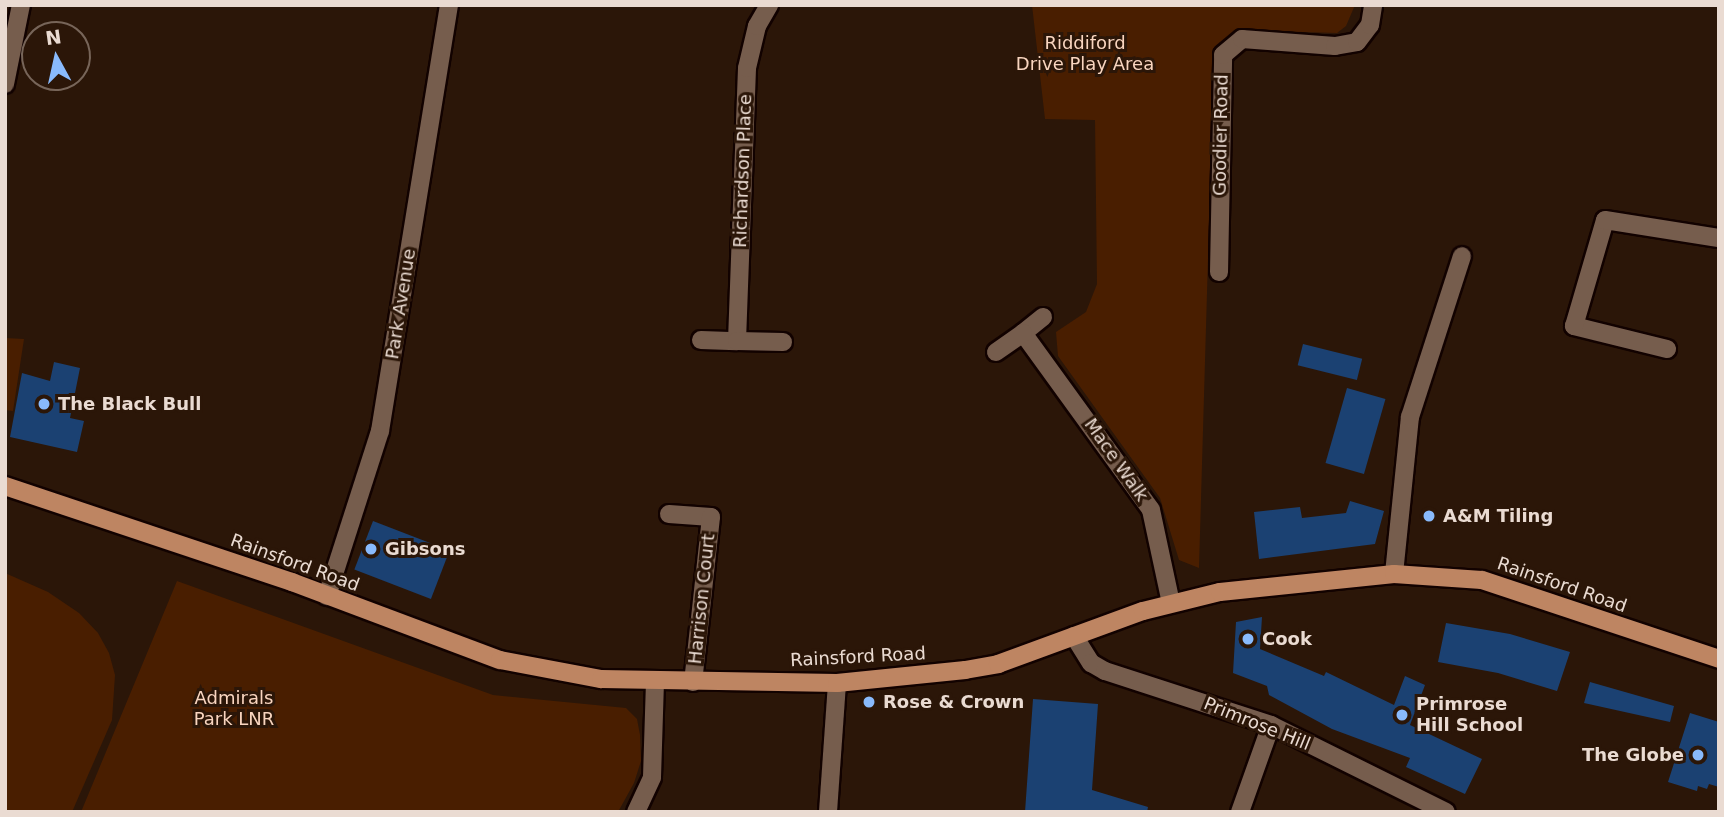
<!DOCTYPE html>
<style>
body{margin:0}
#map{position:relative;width:1724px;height:817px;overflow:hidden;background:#2b1608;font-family:"DejaVu Sans",sans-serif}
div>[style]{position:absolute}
.green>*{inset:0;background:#491e00}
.building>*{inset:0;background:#1b4172;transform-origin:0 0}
.roads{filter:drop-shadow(2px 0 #120200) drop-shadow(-2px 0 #120200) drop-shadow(0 2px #120200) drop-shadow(0 -2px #120200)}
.street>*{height:18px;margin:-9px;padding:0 9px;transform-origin:9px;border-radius:9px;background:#765d4d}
.primary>*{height:18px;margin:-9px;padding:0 9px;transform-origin:9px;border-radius:9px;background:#be8562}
.dots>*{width:19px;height:19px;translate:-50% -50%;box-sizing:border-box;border:4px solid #2b1608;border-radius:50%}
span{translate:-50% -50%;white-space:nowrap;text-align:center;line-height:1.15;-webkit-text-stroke:6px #2b1608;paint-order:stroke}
.park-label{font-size:18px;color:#f9d5bf}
.street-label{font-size:18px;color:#eadbd2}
.poi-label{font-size:18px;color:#eadbd2;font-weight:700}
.left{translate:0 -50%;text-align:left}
.right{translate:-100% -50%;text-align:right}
.frame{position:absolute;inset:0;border:7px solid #eadbd2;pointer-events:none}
.north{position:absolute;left:21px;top:21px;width:70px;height:70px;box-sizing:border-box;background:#2b1608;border:2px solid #776559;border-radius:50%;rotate:352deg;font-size:19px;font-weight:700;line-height:28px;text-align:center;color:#eadbd2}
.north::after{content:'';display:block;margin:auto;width:24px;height:32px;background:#89bafc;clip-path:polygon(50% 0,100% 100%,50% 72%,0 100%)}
</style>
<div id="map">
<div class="green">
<i style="clip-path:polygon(1032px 5px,1355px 5px,1346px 26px,1337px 33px,1238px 30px,1214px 52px,1199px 568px,1179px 560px,1160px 498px,1058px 356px,1056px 332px,1086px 312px,1097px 284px,1095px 120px,1045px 119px)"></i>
<i style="clip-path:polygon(5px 338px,24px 339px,13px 411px,5px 410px)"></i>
<i style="clip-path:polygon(5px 573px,48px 592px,79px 613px,98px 633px,109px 653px,115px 675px,112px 720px,72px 812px,5px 812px)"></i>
<i style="clip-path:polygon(177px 581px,493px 695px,626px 708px,637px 719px,640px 735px,641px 761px,634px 783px,618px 812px,81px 812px)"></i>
</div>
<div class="building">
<i style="left:1303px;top:344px;width:61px;height:22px;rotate:14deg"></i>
<i style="clip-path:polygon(54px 362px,80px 368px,70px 418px,84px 421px,77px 452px,10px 437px,22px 373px,50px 381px)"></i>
<i style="left:1347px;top:388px;width:40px;height:78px;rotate:16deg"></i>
<i style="clip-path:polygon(1350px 501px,1384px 511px,1375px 544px,1259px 559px,1254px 512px,1300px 507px,1302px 518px,1346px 513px)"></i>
<i style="left:373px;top:521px;width:82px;height:52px;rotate:21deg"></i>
<i style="clip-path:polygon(1262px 617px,1260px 649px,1324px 676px,1326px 672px,1394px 705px,1405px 676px,1425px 685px,1410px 725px,1482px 759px,1465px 794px,1406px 767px,1410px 758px,1332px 729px,1269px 695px,1267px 686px,1233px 673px,1236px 622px)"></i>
<i style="clip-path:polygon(1446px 623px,1510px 634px,1570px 652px,1557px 691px,1498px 673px,1438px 662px)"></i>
<i style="clip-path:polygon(1590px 682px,1674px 706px,1670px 722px,1584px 703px)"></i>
<i style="clip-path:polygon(1033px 699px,1098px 704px,1092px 790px,1148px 807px,1147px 812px,1025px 812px)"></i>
<i style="clip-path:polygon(1690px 713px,1719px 722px,1719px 787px,1709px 784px,1707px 789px,1698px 786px,1697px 791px,1668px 782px)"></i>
</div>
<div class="roads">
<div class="street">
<i style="left:5px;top:84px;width:81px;rotate:-78.6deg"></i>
<i style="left:1219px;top:272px;width:217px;rotate:-88.9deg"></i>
<i style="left:1223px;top:55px;width:25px;rotate:-40deg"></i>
<i style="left:1242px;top:39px;width:93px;rotate:4.3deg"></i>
<i style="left:1335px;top:46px;width:22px;rotate:-10deg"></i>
<i style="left:1357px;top:42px;width:21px;rotate:-53deg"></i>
<i style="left:1370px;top:25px;width:20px;rotate:-81deg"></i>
<i style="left:1043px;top:317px;width:26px;rotate:141deg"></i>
<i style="left:1023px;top:333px;width:218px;rotate:54.1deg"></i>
<i style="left:1151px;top:510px;width:95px;rotate:77.9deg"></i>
<i style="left:701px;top:340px;width:36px;rotate:2deg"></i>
<i style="left:737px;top:341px;width:273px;rotate:-87.9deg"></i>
<i style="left:747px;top:68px;width:43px;rotate:-76.6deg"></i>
<i style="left:757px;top:26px;width:24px;rotate:-60deg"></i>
<i style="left:737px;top:341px;width:46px;rotate:1.2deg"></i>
<i style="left:1667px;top:349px;width:96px;rotate:-166.1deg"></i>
<i style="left:1574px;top:326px;width:110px;rotate:-73.7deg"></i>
<i style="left:1605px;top:220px;width:115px;rotate:9deg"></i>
<i style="left:996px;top:352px;width:33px;rotate:-35deg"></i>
<i style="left:669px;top:514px;width:42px;rotate:4.1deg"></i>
<i style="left:711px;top:517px;width:166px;rotate:96.2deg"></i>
<i style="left:1394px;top:574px;width:158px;rotate:-84.2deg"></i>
<i style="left:1410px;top:417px;width:169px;rotate:-72.1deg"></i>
<i style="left:327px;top:596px;width:173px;rotate:-72.2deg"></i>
<i style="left:380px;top:431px;width:432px;rotate:-80.8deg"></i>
<i style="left:1074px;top:636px;width:32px;rotate:58deg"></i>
<i style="left:1091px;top:663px;width:16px;rotate:30deg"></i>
<i style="left:1105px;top:671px;width:175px;rotate:18deg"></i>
<i style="left:1271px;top:725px;width:195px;rotate:26.4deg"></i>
<i style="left:636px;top:812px;width:38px;rotate:-65deg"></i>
<i style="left:652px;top:777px;width:96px;rotate:-88.2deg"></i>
<i style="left:828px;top:812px;width:129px;rotate:-86deg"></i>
<i style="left:1240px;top:812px;width:92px;rotate:-70.4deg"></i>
</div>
<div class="primary">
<i style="left:5px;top:486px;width:303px;rotate:18.5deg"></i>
<i style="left:292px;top:582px;width:222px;rotate:20.6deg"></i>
<i style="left:500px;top:660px;width:103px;rotate:10.7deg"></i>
<i style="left:601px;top:679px;width:236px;rotate:1deg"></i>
<i style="left:837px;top:683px;width:129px;rotate:-5.8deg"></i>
<i style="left:965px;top:670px;width:34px;rotate:-10deg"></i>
<i style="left:998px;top:664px;width:154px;rotate:-20.1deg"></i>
<i style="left:1143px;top:611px;width:79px;rotate:-13.9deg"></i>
<i style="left:1220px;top:592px;width:175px;rotate:-5.9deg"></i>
<i style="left:1394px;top:574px;width:88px;rotate:3.9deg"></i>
<i style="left:1482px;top:580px;width:250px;rotate:18.4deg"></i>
</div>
</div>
<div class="dots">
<i style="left:44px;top:404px;background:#89bafc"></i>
<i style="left:1429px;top:516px;background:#89bafc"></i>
<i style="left:371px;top:549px;background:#89bafc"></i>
<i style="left:1248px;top:639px;background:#89bafc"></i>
<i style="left:869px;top:702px;background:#89bafc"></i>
<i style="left:1402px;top:715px;background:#89bafc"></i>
<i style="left:1698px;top:755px;background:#89bafc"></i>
</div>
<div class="park-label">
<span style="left:1085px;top:54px">Riddiford<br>Drive Play Area</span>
<span style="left:234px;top:709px">Admirals<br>Park LNR</span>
</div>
<div class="street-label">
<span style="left:1221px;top:135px;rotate:-89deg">Goodier Road</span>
<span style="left:743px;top:171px;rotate:-88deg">Richardson Place</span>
<span style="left:401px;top:304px;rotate:-81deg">Park Avenue</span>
<span style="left:1116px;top:460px;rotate:55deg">Mace Walk</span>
<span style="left:295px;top:563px;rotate:20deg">Rainsford Road</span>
<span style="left:1562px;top:585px;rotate:19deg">Rainsford Road</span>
<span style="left:702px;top:599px;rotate:-84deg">Harrison Court</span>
<span style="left:858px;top:657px;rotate:-3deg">Rainsford Road</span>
<span style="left:1257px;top:724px;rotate:22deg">Primrose Hill</span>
</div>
<div class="poi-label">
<span class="left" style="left:58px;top:404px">The Black Bull</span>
<span class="left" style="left:1443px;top:516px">A&amp;M Tiling</span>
<span class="left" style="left:385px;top:549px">Gibsons</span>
<span class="left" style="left:1262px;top:639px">Cook</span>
<span class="left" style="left:883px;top:702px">Rose &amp; Crown</span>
<span class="left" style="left:1416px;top:715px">Primrose<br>Hill School</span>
<span class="right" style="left:1684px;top:755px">The Globe</span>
</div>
<div class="frame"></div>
<div class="north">N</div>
</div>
